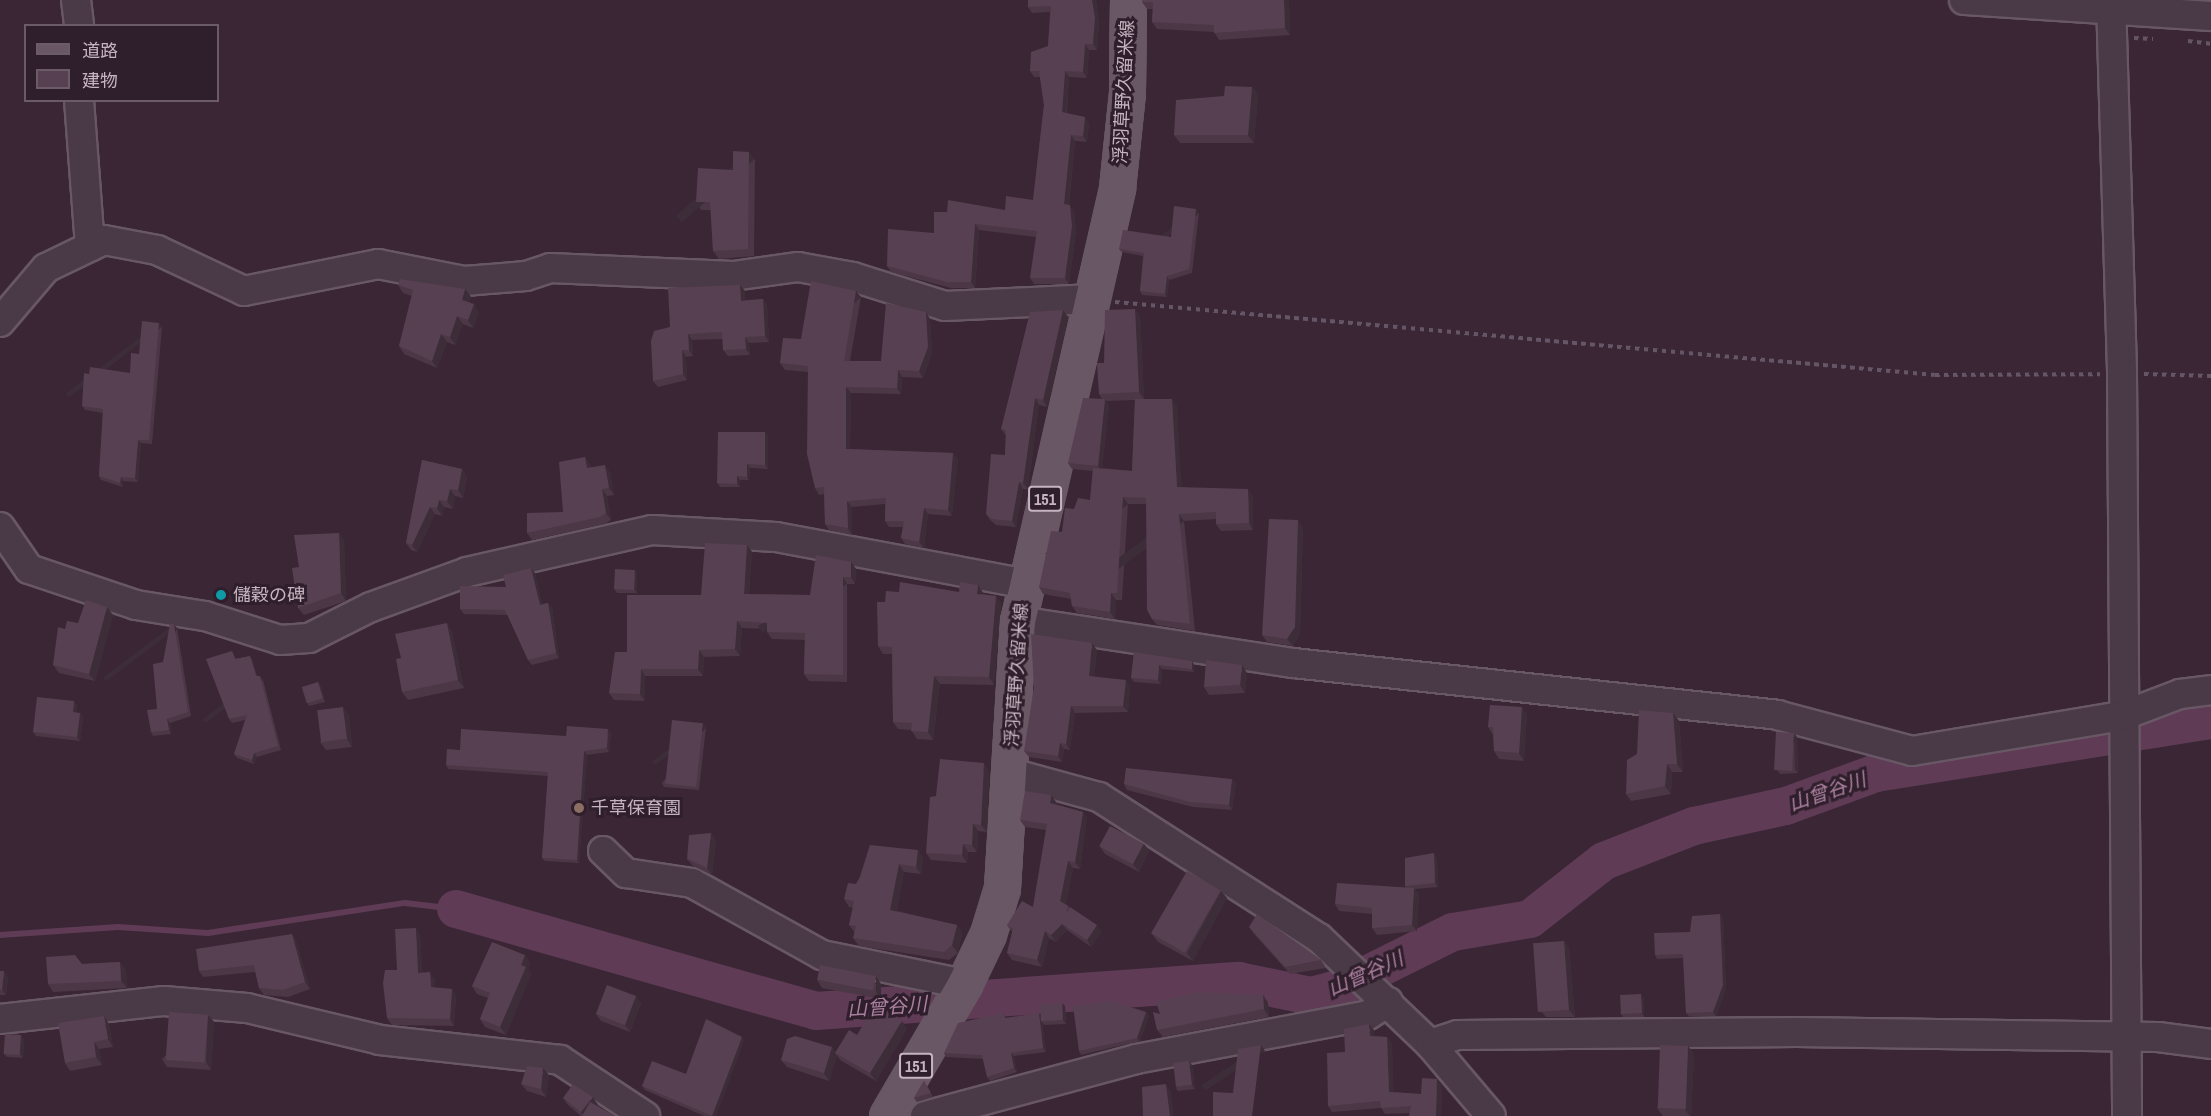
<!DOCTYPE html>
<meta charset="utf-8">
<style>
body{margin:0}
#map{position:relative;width:2211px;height:1116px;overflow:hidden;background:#3a2635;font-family:"Archivo Narrow","Noto Sans JP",sans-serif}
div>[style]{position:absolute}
.stream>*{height:6px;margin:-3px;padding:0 3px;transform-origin:3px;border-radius:3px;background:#5f3b55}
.river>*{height:38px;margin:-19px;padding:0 19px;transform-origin:19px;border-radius:19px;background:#5f3b55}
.path>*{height:4px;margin-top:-2px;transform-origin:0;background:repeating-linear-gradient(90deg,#645567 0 4.5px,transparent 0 9px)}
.roads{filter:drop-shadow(2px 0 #685764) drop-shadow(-2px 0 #685764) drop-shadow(0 2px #685764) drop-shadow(0 -2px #685764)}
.minor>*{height:28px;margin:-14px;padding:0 14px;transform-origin:14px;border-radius:14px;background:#4a3946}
.major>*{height:33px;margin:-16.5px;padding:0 16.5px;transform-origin:16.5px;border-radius:16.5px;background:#6a5765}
.wall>*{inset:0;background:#4b3746}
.shaded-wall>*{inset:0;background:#3d2d39;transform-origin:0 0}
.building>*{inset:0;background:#574051;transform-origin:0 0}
.dots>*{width:16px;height:16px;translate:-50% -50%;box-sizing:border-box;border:3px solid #2f1e2b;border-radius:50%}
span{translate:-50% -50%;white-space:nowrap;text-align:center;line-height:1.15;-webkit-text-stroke:6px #2f1e2b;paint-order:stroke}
.shield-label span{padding:2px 4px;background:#2f1e2b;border:2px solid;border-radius:4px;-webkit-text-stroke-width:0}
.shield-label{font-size:16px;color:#c6b5c1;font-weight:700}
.street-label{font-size:18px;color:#c6b5c1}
.poi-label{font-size:18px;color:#c6b5c1}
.left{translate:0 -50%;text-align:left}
.water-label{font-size:20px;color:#aa809f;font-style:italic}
.legend{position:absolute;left:24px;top:24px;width:195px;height:78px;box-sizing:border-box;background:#2f1e2b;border:2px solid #6b5a67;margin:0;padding:8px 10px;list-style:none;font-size:18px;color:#c6b5c1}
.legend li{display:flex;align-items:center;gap:12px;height:30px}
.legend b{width:30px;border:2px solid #6b5a67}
</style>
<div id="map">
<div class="stream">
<i style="left:0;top:935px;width:118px;rotate:-3.9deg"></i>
<i style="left:118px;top:927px;width:90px;rotate:3.8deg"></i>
<i style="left:208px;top:933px;width:199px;rotate:-8.7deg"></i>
<i style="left:405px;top:903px;width:51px;rotate:6.7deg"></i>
</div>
<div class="river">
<i style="left:456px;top:909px;width:374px;rotate:15.8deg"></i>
<i style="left:816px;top:1011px;width:424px;rotate:-4.1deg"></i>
<i style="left:1239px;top:981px;width:74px;rotate:11.8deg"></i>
<i style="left:1311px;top:996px;width:28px;rotate:-15deg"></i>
<i style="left:1338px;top:989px;width:128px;rotate:-26.4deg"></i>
<i style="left:1453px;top:932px;width:78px;rotate:-9.6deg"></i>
<i style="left:1530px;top:919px;width:94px;rotate:-38.1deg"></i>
<i style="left:1604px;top:861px;width:97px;rotate:-21.3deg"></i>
<i style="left:1694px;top:826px;width:94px;rotate:-12.3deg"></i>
<i style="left:1786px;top:806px;width:96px;rotate:-20.1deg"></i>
<i style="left:1876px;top:773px;width:339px;rotate:-9deg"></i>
</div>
<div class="path">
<i style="left:2134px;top:38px;width:19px;rotate:3deg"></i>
<i style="left:2188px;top:41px;width:23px;rotate:7deg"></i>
<i style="left:1115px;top:302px;width:823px;rotate:5.09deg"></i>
<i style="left:1935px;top:375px;width:165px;rotate:-0.3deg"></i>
<i style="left:2144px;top:374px;width:67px;rotate:1.7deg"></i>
</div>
<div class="roads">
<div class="minor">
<i style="left:76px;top:0;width:26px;rotate:83deg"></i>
<i style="left:1964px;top:0;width:248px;rotate:3.7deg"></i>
<i style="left:2111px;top:0;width:373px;rotate:88.3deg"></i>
<i style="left:2122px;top:373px;width:743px;rotate:89.61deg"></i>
<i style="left:79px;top:100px;width:147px;rotate:85.7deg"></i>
<i style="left:0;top:322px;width:71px;rotate:-49.6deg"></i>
<i style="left:46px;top:268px;width:64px;rotate:-25.8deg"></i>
<i style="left:104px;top:240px;width:54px;rotate:10.7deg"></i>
<i style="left:157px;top:250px;width:96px;rotate:25.2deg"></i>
<i style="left:244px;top:291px;width:137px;rotate:-11.4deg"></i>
<i style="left:378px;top:264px;width:89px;rotate:11.1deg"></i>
<i style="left:465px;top:281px;width:61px;rotate:-4.7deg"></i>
<i style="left:526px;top:276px;width:25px;rotate:-18deg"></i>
<i style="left:550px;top:268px;width:183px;rotate:2.5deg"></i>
<i style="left:733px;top:276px;width:66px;rotate:-7.9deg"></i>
<i style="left:798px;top:267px;width:56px;rotate:10.3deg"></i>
<i style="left:853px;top:277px;width:96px;rotate:17.5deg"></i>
<i style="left:945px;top:306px;width:149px;rotate:-2.7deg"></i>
<i style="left:0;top:527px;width:51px;rotate:55.4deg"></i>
<i style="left:29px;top:569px;width:113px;rotate:18.6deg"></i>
<i style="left:136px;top:605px;width:70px;rotate:9.1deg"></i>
<i style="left:205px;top:616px;width:79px;rotate:17.7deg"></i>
<i style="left:280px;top:640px;width:29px;rotate:-4deg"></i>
<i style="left:309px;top:638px;width:69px;rotate:-26.6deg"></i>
<i style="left:371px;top:607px;width:102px;rotate:-20deg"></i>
<i style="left:467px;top:572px;width:190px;rotate:-12.8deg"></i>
<i style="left:652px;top:530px;width:124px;rotate:3.2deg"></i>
<i style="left:776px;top:537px;width:254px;rotate:10.6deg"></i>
<i style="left:1018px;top:621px;width:278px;rotate:8.7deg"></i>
<i style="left:1293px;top:663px;width:487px;rotate:6.1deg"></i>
<i style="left:1777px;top:715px;width:140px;rotate:14.9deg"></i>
<i style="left:1912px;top:751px;width:213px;rotate:-9.5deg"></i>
<i style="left:2122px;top:716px;width:62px;rotate:-20.8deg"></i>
<i style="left:2180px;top:694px;width:31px;rotate:-7deg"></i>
<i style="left:1011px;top:773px;width:91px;rotate:15.3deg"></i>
<i style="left:1099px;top:797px;width:261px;rotate:32.7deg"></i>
<i style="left:1319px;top:938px;width:153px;rotate:43.7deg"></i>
<i style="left:1430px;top:1044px;width:94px;rotate:49.7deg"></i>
<i style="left:603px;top:851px;width:32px;rotate:44deg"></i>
<i style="left:626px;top:873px;width:67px;rotate:8.6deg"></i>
<i style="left:692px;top:883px;width:149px;rotate:29deg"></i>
<i style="left:822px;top:955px;width:145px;rotate:11.5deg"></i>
<i style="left:0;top:1019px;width:165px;rotate:-6.3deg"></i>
<i style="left:164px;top:1001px;width:83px;rotate:4.8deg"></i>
<i style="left:247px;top:1008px;width:137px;rotate:13.5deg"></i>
<i style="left:380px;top:1040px;width:181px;rotate:6.3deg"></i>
<i style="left:560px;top:1060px;width:102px;rotate:33.4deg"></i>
<i style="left:1430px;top:1044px;width:29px;rotate:-18deg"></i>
<i style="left:1458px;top:1035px;width:339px;rotate:-0.5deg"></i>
<i style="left:1797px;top:1032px;width:361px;rotate:0.8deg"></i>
<i style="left:2158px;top:1037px;width:53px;rotate:7.5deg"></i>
<i style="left:925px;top:1116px;width:219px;rotate:-15.1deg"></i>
<i style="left:1136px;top:1059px;width:236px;rotate:-10.7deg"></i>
<i style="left:1368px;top:1015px;width:24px;rotate:-33deg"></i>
</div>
<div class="major">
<i style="left:887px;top:1116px;width:153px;rotate:-59.7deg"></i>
<i style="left:964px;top:984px;width:55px;rotate:-64.4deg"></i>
<i style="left:988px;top:934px;width:48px;rotate:-73.1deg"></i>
<i style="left:1002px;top:888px;width:267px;rotate:-86.6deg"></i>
<i style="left:1018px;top:621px;width:444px;rotate:-77.1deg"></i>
<i style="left:1117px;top:188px;width:96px;rotate:-84deg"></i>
<i style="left:1127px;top:93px;width:93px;rotate:-89.4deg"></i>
</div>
</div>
<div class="wall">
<i style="clip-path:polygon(1096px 0,1099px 24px,1097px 50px,1089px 50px,1087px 78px,1069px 77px,1067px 113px,1089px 123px,1087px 142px,1075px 141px,1069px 205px,1074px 211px,1076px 232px,1069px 284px,1034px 284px,1030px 278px,1036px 237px,979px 230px,975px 288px,951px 288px,891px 272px,887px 266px,934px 233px,947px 212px,1005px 210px,1033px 200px,1044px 105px,1040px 77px,1034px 77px,1030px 71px,1048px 46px,1050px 12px,1032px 13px,1028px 7px)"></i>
<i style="clip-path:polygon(1142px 0,1289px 0,1290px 35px,1219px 40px,1214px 32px,1157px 29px,1152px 22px,1153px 9px,1147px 9px,1142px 2px)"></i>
<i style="clip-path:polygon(1252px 87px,1258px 94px,1254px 143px,1180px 143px,1174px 135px,1224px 96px)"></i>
<i style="clip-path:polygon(755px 159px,754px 256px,719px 259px,713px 251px,711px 210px,701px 210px,696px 202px,733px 170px)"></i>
<i style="clip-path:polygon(1199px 213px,1192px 273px,1169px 280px,1167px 297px,1142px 295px,1140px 291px,1143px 256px,1122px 252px,1119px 249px,1171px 237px)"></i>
<i style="clip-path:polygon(398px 285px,465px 289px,471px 297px,469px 302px,479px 312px,473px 328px,463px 324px,455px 345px,447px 342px,437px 368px,404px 354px,399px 346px,412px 296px,403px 293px)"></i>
<i style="clip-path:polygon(740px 285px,745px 291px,745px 300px,763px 299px,767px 305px,769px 342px,749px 343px,750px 355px,728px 356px,723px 350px,723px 339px,692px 340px,693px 356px,686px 357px,687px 380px,658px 387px,653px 381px,670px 327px)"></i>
<i style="clip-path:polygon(861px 297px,850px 361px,881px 361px,930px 319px,932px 353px,923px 378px,902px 377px,901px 394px,851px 393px,850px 449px,953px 453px,958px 459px,952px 516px,928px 514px,924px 548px,905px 544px,901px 538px,903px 527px,889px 527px,885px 521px,885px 504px,852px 507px,852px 535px,829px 530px,825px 524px,824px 494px,819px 495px,815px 488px,808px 372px,785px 370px,780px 363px,801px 339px)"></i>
<i style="clip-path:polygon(evenodd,1135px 309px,1140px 316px,1144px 399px,1177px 406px,1181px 487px,1253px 496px,1253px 530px,1221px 531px,1216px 524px,1216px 519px,1184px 521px,1195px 631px,1157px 625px,1152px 619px,1146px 504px,1128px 504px,1122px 600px,1116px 600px,1115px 619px,1077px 613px,1072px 606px,1071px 599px,1043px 594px,1039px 587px,1062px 532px,1074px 509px,1090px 500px,1093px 471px,1072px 469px,1068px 463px,1102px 399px,1099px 394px,1104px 363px,1135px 309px,1135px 400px,1132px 471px,1102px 468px,1109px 405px,1106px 401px,1135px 400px)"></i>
<i style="clip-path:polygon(1063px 310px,1068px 317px,1047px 407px,1039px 405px,1028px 489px,1023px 489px,1016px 527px,996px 525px,990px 520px,986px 514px,1005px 455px,1006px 436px,1001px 429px)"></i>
<i style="clip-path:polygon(159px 323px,162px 327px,152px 444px,141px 443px,138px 482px,123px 481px,123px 487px,101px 480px,99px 476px,103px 413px,85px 410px,82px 406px,89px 374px,130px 373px,139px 354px)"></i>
<i style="clip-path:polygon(765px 432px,768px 436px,768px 469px,750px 468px,749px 480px,740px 480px,740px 487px,720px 487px,717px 483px)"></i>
<i style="clip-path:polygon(585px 457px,590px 464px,591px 468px,610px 472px,614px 495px,607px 496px,611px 520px,605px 524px,532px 540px,527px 533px,563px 512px)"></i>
<i style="clip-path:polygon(422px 460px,462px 469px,467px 477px,463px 498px,455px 496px,453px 509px,444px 507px,442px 516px,435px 514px,417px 552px,411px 550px,406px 543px)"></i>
<i style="clip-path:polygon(1303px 527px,1300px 634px,1293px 646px,1267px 642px,1262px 635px)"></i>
<i style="clip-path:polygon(339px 533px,344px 541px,346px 601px,304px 615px,298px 608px,299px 567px)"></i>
<i style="clip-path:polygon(747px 545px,752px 552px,749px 594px,810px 595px,851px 562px,856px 569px,855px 584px,847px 584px,847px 682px,809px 681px,804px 674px,805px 640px,772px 639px,767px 632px,767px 629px,742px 628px,740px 656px,704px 657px,703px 676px,645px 676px,645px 701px,614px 700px,609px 693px,627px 652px,701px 595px)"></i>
<i style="clip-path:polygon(535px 573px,542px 604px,548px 603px,552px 608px,559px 658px,532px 665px,528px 660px,508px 615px,464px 614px,460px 609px)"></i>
<i style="clip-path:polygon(637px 573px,637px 593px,617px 593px,614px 589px)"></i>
<i style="clip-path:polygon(978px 585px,983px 593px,983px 594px,996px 596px,1001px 603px,994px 685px,940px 684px,933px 740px,917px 739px,911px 730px,898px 729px,893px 722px,892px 654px,883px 654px,878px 646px,885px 602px,899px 592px,959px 592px)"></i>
<i style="clip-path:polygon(113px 615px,95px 681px,59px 673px,53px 665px,65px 629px,78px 623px)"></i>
<i style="clip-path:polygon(177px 628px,191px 716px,170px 723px,171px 734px,153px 736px,151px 732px,157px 709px,163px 662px)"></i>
<i style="clip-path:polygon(452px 631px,464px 688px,408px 700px,402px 692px,401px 658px)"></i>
<i style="clip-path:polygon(1097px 650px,1094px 677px,1130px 686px,1128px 712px,1075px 713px,1070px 750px,1064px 749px,1062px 762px,1029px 757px,1024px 751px)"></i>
<i style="clip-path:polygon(232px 651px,236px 659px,250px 656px,252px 660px,257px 676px,260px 676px,263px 680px,281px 750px,257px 757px,254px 764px,237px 758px,234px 754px,245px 720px,232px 723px,229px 719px)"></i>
<i style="clip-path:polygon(1134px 652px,1192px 661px,1194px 665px,1194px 672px,1162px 669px,1161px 684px,1134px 682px,1131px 678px)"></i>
<i style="clip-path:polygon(1247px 673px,1245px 693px,1209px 695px,1204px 687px)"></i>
<i style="clip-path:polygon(318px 682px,321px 686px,325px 702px,309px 706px,307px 702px)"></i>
<i style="clip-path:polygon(74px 701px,77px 705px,76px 713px,80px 713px,83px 717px,80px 741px,36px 736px,33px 732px)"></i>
<i style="clip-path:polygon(1673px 713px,1679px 721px,1683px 772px,1672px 772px,1671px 794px,1631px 801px,1626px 794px,1637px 754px)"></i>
<i style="clip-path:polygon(1527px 714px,1524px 761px,1499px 759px,1494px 751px,1493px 735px,1488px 727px)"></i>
<i style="clip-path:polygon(349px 715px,352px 747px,326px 750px,320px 742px)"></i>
<i style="clip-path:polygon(706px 727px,699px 790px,664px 787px,662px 783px)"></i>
<i style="clip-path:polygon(611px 733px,609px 752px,587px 755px,579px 863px,545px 861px,542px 858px,548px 776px,448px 769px,446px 765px,460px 750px)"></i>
<i style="clip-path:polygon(1797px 737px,1798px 773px,1780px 774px,1777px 770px)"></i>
<i style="clip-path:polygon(989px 770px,987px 832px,978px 831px,977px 852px,968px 852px,967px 863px,931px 860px,926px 853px,936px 796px)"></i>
<i style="clip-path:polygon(1232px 779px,1236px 784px,1232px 810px,1193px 807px,1127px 790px,1124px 784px)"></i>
<i style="clip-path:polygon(1056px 802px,1055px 804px,1083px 812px,1087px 818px,1080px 869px,1073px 868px,1066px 904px,1070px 908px,1102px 931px,1091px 947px,1067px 930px,1056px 942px,1049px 938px,1042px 967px,1012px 960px,1007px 953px,1012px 932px,1007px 925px,1033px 907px,1046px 830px,1025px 827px,1020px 820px)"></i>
<i style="clip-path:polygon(711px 833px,716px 841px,712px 875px,693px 866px,687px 859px)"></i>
<i style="clip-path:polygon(1144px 844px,1149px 851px,1139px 872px,1105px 854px,1100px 847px)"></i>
<i style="clip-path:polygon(870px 845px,923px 857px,921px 874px,904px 872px,897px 911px,957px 925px,962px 933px,958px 953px,949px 960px,859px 946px,853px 938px,855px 933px,849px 925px,853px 908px,849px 907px,844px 899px,856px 884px,860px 877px)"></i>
<i style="clip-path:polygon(1437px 857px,1438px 887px,1415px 889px,1419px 895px,1417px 931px,1377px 935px,1372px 928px,1372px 914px,1339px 911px,1335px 904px,1406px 888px,1405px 886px)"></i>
<i style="clip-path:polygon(1221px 891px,1227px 898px,1193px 961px,1158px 942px,1152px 934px)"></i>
<i style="clip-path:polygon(1720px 914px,1723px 918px,1726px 989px,1716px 1016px,1689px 1016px,1686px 1013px,1683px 958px,1657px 959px,1655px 955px,1690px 932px)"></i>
<i style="clip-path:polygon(1249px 927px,1321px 960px,1326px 968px,1290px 974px,1254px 934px)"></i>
<i style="clip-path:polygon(292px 934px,296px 941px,310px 989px,288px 997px,264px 995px,259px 988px,255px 972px,203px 977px,199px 971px)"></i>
<i style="clip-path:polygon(420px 934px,422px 972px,435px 979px,435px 988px,452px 989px,456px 995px,454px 1026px,392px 1025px,387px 1018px,397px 970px)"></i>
<i style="clip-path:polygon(1564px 941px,1569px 948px,1575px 1017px,1546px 1017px,1540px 1010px)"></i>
<i style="clip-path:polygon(525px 955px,530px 963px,528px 969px,531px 974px,506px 1035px,485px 1027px,480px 1019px,488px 998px,477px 994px,472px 986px)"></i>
<i style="clip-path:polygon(120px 962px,126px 970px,127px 988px,53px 992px,48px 984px,82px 964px)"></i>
<i style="clip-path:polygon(0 971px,8px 977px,6px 995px,0 995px)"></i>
<i style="clip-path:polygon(817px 980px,881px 984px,881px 999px,822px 988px)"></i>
<i style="clip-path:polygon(1263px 995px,1268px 1003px,1269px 1017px,1163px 1037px,1157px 1030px,1160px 1014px)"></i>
<i style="clip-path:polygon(636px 996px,641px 1004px,630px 1032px,601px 1021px,596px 1014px)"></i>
<i style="clip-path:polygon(1644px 998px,1644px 1017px,1623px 1017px,1620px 1013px)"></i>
<i style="clip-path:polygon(1065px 1006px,1066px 1024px,1044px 1025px,1042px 1022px,1046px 1052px,1014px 1056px,1017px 1072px,990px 1081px,987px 1077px,983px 1059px,946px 1057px,944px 1053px,1003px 1013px,1006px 1018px,1041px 1017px)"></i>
<i style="clip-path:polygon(1146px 1012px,1149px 1016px,1140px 1041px,1081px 1055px,1079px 1051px)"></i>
<i style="clip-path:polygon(208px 1015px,214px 1022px,211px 1070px,167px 1067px,162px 1059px)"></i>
<i style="clip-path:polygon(109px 1024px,113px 1047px,99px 1049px,102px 1065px,70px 1071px,65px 1063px)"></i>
<i style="clip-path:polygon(907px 1029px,876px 1081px,840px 1060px,837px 1056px,829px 1081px,787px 1067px,781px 1060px,832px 1047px,835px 1052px)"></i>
<i style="clip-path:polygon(1374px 1030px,1374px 1036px,1387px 1037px,1392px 1043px,1393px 1092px,1421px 1094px,1442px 1086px,1441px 1116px,1409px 1116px,1410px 1113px,1385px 1114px,1381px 1108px,1332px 1112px,1328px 1106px,1345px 1052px)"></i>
<i style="clip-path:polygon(21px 1035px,24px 1039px,23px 1058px,7px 1057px,4px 1054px)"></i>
<i style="clip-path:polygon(744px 1040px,716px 1116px,704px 1116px,645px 1090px,642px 1086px,686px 1074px)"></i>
<i style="clip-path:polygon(1688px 1046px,1694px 1054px,1691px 1116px,1663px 1116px,1657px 1108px)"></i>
<i style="clip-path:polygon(1192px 1065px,1195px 1089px,1178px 1091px,1176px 1088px)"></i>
<i style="clip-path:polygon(549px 1075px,546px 1097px,527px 1091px,521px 1084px)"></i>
<i style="clip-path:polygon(924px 1081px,933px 1097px,917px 1102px,914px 1098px)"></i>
<i style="clip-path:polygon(563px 1098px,598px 1105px,597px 1106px,615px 1116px,581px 1116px,568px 1105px)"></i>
</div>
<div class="shaded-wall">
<i style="clip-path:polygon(1092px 0,1096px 0,1099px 24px,1097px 50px,1093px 44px)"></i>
<i style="clip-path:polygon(1284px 0,1289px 0,1290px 35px,1285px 28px)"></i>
<i style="clip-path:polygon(1085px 44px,1089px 50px,1087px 78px,1083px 72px)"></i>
<i style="clip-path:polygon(1065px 71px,1069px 77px,1066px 118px,1062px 112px)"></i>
<i style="clip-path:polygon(1252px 87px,1258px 94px,1254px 143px,1248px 135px)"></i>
<i style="clip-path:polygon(1085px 117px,1089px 123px,1087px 142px,1083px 136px)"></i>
<i style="clip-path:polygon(1071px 135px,1075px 141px,1068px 210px,1064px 204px)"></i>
<i style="left:749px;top:152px;width:9px;height:97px;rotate:49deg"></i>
<i style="clip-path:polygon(1070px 205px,1074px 211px,1076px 232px,1069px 284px,1065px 278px)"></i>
<i style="left:1196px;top:209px;width:5px;height:60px;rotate:53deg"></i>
<i style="clip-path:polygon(975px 224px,979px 230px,975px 288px,971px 282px)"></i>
<i style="clip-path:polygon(1167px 276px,1169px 280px,1167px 297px,1165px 294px)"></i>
<i style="clip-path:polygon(740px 285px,745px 291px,745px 307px,741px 301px)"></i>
<i style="clip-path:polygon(465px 289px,471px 297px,467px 307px,462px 300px)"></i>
<i style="left:856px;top:291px;width:8px;height:71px;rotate:50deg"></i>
<i style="clip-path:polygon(763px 299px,767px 305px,769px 342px,765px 336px)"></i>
<i style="clip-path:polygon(474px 304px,479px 312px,473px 328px,468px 320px)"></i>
<i style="clip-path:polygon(1135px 309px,1140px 316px,1144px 399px,1139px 392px)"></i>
<i style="clip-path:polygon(1063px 310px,1068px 317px,1047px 407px,1043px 400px)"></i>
<i style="clip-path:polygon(926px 312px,930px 319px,932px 353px,923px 378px,919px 371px)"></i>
<i style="clip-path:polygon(457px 316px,463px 324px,455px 345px,450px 337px)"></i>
<i style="left:159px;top:323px;width:5px;height:117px;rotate:53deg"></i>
<i style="clip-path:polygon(441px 334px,447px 342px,437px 368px,432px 361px)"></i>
<i style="clip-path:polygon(688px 334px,692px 340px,693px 356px,689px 350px)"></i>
<i style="clip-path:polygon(745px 337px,749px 343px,750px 355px,746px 349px)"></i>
<i style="clip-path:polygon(682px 350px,686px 357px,687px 380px,683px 374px)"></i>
<i style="clip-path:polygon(898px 370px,902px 377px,901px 394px,897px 388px)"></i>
<i style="clip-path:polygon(846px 387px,851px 393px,850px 455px,846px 449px)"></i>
<i style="clip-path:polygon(1035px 398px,1039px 405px,1028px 489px,1023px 483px)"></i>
<i style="clip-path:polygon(1105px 399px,1109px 405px,1102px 472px,1098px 466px)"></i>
<i style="clip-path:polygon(1172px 399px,1177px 406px,1182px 493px,1177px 487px)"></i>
<i style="clip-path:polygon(765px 432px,768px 436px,768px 469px,765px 465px)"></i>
<i style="clip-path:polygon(138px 440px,141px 443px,138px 482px,135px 478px)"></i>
<i style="clip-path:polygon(953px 453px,958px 459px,952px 516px,948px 510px)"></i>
<i style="clip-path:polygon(585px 457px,590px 464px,592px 475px,587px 468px)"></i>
<i style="clip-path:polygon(747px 464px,750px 468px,749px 480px,747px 477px)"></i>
<i style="clip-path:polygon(605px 465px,610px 472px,614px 495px,609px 488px)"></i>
<i style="clip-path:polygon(462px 469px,467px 477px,463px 498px,458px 490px)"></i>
<i style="clip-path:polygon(737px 476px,740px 480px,740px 487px,737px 484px)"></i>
<i style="clip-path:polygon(121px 477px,123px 481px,123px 487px,120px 483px)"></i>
<i style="clip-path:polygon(1019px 482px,1023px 489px,1016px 527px,1012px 521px)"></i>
<i style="clip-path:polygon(450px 489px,455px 496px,453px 509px,447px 501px)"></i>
<i style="clip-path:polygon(602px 489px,607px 496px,611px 520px,606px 513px)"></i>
<i style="clip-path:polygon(1248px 489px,1253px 496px,1253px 530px,1249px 523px)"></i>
<i style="left:1123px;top:497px;width:9px;height:96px;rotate:54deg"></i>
<i style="clip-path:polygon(439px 500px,444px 507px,442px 516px,437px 508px)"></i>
<i style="clip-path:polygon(847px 501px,852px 507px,852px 535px,848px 528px)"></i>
<i style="clip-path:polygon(430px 507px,435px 514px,417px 552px,412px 545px)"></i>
<i style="clip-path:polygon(924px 508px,928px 514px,924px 548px,919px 542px)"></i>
<i style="left:1179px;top:514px;width:9px;height:111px;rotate:54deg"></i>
<i style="clip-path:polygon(1298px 520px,1303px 527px,1300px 634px,1293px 646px,1287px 639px)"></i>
<i style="clip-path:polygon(339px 533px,344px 541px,346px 601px,341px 593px)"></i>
<i style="clip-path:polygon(747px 545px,752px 552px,748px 601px,744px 594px)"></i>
<i style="clip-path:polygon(851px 562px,856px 569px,855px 584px,851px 577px)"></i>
<i style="clip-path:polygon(531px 568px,535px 573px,544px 610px,540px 605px)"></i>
<i style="clip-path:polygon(635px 570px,637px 573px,637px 593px,634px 589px)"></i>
<i style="left:843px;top:577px;width:8px;height:98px;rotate:60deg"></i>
<i style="clip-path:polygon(978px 585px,983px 593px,982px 601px,977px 594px)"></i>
<i style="clip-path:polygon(1111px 593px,1116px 600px,1115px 619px,1110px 612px)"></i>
<i style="clip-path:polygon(996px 596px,1001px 603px,994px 685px,989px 677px)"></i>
<i style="clip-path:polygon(548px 603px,552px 608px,559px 658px,556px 653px)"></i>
<i style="clip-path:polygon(107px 607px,113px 615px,95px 681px,89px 674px)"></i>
<i style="clip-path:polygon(737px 621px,742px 628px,740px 656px,735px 649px)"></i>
<i style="clip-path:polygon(447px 623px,452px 631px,464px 688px,458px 680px)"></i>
<i style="left:174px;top:624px;width:5px;height:89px;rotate:53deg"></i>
<i style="clip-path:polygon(1092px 643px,1097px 650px,1094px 682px,1089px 676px)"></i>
<i style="clip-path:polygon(699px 650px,704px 657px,703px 676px,698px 669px)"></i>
<i style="clip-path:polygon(1192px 661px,1194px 665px,1194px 672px,1192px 669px)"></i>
<i style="clip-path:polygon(1159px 665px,1162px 669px,1161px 684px,1158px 680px)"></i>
<i style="clip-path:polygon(1242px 665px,1247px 673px,1245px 693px,1240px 685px)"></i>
<i style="clip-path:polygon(641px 669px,645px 676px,645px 701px,640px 694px)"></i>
<i style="left:260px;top:676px;width:5px;height:72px;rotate:53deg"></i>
<i style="clip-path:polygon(934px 676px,940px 684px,933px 740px,928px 732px)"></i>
<i style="clip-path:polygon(1126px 680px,1130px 686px,1128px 712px,1123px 706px)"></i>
<i style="clip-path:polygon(318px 682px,321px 686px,325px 702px,323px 698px)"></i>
<i style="clip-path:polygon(74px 701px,77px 705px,76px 716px,73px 712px)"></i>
<i style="clip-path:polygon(1071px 706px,1075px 713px,1070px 750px,1066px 744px)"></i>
<i style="clip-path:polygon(343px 707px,349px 715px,352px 747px,347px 739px)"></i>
<i style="clip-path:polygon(1522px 707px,1527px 714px,1524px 761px,1519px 753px)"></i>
<i style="clip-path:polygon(80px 713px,83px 717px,80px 741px,77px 737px)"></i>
<i style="clip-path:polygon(1673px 713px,1679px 721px,1683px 772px,1677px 764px)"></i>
<i style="clip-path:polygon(167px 719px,170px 723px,171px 734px,169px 730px)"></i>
<i style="left:703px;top:723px;width:5px;height:64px;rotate:53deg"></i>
<i style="clip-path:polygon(608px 729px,611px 733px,609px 752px,607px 748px)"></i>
<i style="clip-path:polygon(1794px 733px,1797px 737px,1798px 773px,1795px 770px)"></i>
<i style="clip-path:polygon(1060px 743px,1064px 749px,1062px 762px,1058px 756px)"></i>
<i style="clip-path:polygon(584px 751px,587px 755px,579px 863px,577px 860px)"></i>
<i style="clip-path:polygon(254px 753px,257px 757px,254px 764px,252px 760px)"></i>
<i style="clip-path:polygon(984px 763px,989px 770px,987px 832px,981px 825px)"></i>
<i style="clip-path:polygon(1667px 764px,1672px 772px,1671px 794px,1665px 786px)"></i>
<i style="clip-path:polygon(1232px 779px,1236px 784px,1232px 810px,1229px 805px)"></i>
<i style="clip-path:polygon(1051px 795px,1056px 802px,1054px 809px,1050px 803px)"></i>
<i style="clip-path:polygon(1083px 812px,1087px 818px,1080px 869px,1075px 862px)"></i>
<i style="clip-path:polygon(973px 824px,978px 831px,977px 852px,972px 845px)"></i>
<i style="clip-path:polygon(711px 833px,716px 841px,712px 875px,707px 868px)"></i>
<i style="clip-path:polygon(963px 844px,968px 852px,967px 863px,962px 855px)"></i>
<i style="clip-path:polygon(1144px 844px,1149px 851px,1139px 872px,1133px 864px)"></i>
<i style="clip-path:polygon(918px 850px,923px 857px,921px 874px,916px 867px)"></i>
<i style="clip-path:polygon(1434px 853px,1437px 857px,1438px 887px,1435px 883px)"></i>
<i style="clip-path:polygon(1068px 861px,1073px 868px,1065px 908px,1060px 901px)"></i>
<i style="clip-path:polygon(899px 864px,904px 872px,896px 917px,890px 910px)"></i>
<i style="clip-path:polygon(1414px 888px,1419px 895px,1417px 931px,1412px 925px)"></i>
<i style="clip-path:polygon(1221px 891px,1227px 898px,1193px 961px,1187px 953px)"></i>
<i style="clip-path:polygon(1720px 914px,1723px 918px,1726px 989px,1716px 1016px,1713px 1012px)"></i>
<i style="clip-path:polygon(1062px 924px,1067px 930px,1056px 942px,1051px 935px)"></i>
<i style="clip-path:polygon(957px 925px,962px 933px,958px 953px,952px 945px)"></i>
<i style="clip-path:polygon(1097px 925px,1102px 931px,1091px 947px,1087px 940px)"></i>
<i style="clip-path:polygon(416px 928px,420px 934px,423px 979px,418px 973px)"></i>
<i style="clip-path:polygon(1045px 931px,1049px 938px,1042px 967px,1037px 960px)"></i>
<i style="clip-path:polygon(292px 934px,296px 941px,310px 989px,305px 982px)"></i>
<i style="clip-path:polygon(1564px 941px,1569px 948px,1575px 1017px,1569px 1010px)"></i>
<i style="clip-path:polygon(525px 955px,530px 963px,528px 969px,531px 974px,506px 1035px,500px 1027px)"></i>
<i style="clip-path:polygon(120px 962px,126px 970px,127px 988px,121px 981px)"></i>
<i style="clip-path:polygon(4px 971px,8px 977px,6px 995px,2px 990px)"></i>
<i style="clip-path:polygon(430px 972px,435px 979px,435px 994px,431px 987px)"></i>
<i style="clip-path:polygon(876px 976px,881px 984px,881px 999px,876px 992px)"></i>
<i style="clip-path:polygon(452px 989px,456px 995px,454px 1026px,450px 1019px)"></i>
<i style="clip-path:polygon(1641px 994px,1644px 998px,1644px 1017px,1642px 1013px)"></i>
<i style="clip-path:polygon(1263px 995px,1268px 1003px,1269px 1017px,1264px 1009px)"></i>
<i style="clip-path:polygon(636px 996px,641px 1004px,630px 1032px,625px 1025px)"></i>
<i style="clip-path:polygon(1062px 1003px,1065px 1006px,1066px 1024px,1063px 1020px)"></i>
<i style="clip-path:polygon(1146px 1012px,1149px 1016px,1140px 1041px,1137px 1038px)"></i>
<i style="clip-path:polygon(1039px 1013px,1041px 1017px,1046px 1052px,1043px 1048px)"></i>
<i style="clip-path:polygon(208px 1015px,214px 1022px,211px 1070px,206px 1062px)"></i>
<i style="clip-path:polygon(104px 1016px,109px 1024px,113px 1047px,108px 1039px)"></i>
<i style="clip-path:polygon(902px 1021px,907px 1029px,876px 1081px,870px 1073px)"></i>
<i style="clip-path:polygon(1369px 1024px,1374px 1030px,1375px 1043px,1370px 1036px)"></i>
<i style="clip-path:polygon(21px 1035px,24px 1039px,23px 1058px,20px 1054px)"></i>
<i style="clip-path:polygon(742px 1037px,744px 1040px,716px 1116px,712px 1116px)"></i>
<i style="clip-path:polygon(1387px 1037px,1392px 1043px,1394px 1098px,1389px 1092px)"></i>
<i style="clip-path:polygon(94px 1042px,99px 1049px,102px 1065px,96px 1057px)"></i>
<i style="left:1261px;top:1045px;width:7px;height:72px;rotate:56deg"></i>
<i style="clip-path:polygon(1688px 1046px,1694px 1054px,1691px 1116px,1690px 1116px,1685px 1110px)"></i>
<i style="clip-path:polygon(832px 1047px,837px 1056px,829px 1081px,824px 1073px)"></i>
<i style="clip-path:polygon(1011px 1053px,1014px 1056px,1017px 1072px,1014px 1068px)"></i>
<i style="clip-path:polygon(1189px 1061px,1192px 1065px,1195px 1089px,1192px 1085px)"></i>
<i style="clip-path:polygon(543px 1068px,549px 1075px,546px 1097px,541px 1089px)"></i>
<i style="clip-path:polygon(1437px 1079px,1442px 1086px,1441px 1116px,1436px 1116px)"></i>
<i style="clip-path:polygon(1166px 1084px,1171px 1091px,1174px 1116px,1170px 1116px)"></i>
<i style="clip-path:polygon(593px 1097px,598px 1105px,590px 1116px,584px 1116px,581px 1112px)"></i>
</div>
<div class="building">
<i style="clip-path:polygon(1028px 0,1092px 0,1095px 18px,1093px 44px,1085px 44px,1083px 72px,1065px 71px,1062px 112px,1085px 117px,1083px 136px,1071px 135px,1064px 204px,1070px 205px,1072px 226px,1065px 278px,1030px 278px,1037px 231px,975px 224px,971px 282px,947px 282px,887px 266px,888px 229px,934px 233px,934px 212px,947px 212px,948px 200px,1005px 210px,1006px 196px,1033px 200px,1044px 105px,1039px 71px,1030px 71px,1031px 52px,1048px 46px,1051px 6px,1028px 7px)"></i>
<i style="clip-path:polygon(1142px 0,1284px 0,1285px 28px,1214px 33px,1214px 25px,1152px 22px,1153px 2px,1142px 2px)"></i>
<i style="clip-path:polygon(1225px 86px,1252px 87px,1248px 135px,1174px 135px,1176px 100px,1224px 96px)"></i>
<i style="clip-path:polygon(733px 151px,749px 152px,748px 249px,713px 251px,710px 202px,696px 202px,698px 168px,733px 170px)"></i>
<i style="clip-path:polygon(1174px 206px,1196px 209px,1189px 269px,1167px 276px,1165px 294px,1140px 291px,1144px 253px,1119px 249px,1123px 230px,1171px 237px)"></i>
<i style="clip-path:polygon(400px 279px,465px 289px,462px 300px,474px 304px,468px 320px,457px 316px,450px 337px,441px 334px,432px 361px,399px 346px,413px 290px,398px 285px)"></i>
<i style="clip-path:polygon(811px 281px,856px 291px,844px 361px,881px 361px,886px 303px,926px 312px,928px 347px,919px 371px,898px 370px,897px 388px,846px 387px,846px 449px,953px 453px,948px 510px,924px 508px,919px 542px,901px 538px,904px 521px,885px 521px,886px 498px,847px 501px,848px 528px,825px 524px,824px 487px,815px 488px,807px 454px,808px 366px,780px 363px,783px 338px,801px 339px)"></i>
<i style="clip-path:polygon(740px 285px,741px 301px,763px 299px,765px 336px,745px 337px,746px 349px,723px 350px,722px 332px,688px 334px,689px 350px,682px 350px,683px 374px,653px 381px,651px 341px,654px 331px,670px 327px,668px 288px)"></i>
<i style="clip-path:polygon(1135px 309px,1139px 392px,1099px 394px,1097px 363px,1104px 363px,1105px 310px)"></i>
<i style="clip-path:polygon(1063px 310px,1043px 400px,1035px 398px,1023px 483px,1019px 482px,1012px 521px,992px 519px,986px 514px,991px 454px,1005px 455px,1006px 430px,1001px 429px,1030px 312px)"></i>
<i style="clip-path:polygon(142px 321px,159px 323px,149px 440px,138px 440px,135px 478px,121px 477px,120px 483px,99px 476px,103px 409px,82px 406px,84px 373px,89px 374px,90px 367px,130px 373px,131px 353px,139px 354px)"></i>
<i style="clip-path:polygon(1083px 398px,1105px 399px,1098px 466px,1068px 463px)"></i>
<i style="clip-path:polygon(1135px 399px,1172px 399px,1177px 487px,1248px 489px,1249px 523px,1216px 524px,1216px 512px,1179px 514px,1190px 624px,1152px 619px,1147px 610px,1146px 498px,1123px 497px,1117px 593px,1111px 593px,1110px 612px,1072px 606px,1070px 593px,1039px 587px,1051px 531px,1062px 532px,1065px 508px,1074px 509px,1078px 498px,1090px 500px,1093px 468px,1132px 471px)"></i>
<i style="clip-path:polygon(718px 432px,765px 432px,765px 465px,747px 464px,747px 477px,737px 476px,737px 484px,717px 483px)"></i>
<i style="clip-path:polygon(585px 457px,587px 468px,605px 465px,609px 488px,602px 489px,606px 513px,600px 517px,527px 533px,527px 513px,563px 512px,559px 462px)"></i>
<i style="clip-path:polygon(422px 460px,462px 469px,458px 490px,450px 489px,447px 501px,439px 500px,437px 508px,430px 507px,412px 545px,406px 543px)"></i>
<i style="clip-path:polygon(1269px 519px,1298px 520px,1295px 627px,1287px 639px,1262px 635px)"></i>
<i style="clip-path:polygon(339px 533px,341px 593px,298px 608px,292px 568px,299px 567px,294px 535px)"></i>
<i style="clip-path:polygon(705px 543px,747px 545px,744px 594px,810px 595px,816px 555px,851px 562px,851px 577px,843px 577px,843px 675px,804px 674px,805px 633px,767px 632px,767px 623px,737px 621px,735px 649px,699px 650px,698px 669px,641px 669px,640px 694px,609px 693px,615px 652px,627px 652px,627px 595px,701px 595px)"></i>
<i style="clip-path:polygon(531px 568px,540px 605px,548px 603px,556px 653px,528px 660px,505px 610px,460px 609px,460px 586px,506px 587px,503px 575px)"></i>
<i style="left:615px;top:569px;width:20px;height:20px;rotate:3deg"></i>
<i style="clip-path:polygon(900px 582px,959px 592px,960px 582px,978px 585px,977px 594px,996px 596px,989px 677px,934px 676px,928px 732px,911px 731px,912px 723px,893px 722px,892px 647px,878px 646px,877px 602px,885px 602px,886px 591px,899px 592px)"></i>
<i style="clip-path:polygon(86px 600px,107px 607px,89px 674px,53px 665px,58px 627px,65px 629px,67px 621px,78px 623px)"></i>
<i style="clip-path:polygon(447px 623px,458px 680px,402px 692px,396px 659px,401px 658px,395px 634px)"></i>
<i style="clip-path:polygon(170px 624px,174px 624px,188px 712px,167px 719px,169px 730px,151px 732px,147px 710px,157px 709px,153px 664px,163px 662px)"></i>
<i style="clip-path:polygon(1031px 634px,1092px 643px,1089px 676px,1126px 680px,1123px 706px,1071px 706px,1066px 744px,1060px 743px,1058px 756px,1024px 751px,1034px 687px)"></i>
<i style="clip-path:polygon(232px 651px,235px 659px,250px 656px,256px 676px,260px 676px,278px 746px,254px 753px,252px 760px,234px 754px,247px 715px,229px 719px,206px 659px)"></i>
<i style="clip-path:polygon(1134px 652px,1192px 661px,1192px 669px,1159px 665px,1158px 680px,1131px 678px)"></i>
<i style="clip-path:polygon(1206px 660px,1242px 665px,1240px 685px,1204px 687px)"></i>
<i style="left:318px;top:682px;width:17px;height:17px;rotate:73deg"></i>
<i style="clip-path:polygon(37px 697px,74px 701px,73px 712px,80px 713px,77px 737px,33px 732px)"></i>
<i style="clip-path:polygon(1490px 705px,1522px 707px,1519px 753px,1494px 751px,1493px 727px,1488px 727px)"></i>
<i style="left:343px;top:707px;width:32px;height:26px;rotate:83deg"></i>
<i style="clip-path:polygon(1639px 710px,1673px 713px,1677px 764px,1667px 764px,1665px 786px,1626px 794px,1627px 760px,1637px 754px)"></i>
<i style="left:672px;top:720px;width:31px;height:64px;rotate:6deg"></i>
<i style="clip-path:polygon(567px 726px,608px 729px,607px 748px,584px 751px,577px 860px,542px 858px,548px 772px,446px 765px,447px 749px,460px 750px,461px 729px,566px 736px)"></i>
<i style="left:1776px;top:732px;width:18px;height:38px;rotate:3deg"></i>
<i style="clip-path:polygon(940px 759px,984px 763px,981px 825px,973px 824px,972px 845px,963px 844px,962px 855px,926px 853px,930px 797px,936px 796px)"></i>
<i style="clip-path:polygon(1126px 768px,1232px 779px,1229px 805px,1190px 802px,1124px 784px)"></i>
<i style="clip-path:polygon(1025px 791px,1051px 795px,1050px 803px,1083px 812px,1075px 862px,1068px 861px,1060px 901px,1068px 906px,1066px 914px,1070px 907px,1097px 925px,1087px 940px,1062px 924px,1051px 935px,1045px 931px,1037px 960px,1007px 953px,1013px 929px,1007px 925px,1022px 901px,1033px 907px,1047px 824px,1020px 820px)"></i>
<i style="left:1110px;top:826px;width:38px;height:23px;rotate:28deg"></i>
<i style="clip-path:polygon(711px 833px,707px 868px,687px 859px,689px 835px)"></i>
<i style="clip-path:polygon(870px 845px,918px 850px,916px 867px,899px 864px,890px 910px,957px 925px,952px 945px,944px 952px,853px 938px,856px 926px,849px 925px,854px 901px,844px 899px,848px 883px,856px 884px,860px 877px)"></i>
<i style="clip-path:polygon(1434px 853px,1435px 883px,1405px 886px,1405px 858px)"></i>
<i style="left:1187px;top:871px;width:39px;height:72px;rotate:30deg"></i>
<i style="clip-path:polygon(1337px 883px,1414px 888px,1412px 925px,1372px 928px,1372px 908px,1335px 904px)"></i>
<i style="clip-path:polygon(1257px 914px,1321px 960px,1285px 967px,1249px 927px)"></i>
<i style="clip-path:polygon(1720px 914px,1723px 985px,1713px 1012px,1686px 1013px,1683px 954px,1655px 955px,1654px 933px,1690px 932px,1692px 916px)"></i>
<i style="clip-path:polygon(416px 928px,418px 973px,430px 972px,431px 987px,452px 989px,450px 1019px,387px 1018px,383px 983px,385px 970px,397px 970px,395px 929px)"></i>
<i style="clip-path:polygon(292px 934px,305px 982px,283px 990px,259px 988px,254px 965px,199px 971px,196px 949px)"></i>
<i style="left:1564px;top:941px;width:69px;height:31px;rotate:86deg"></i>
<i style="clip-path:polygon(492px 942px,525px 955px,521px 965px,526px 967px,500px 1027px,480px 1019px,490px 993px,472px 986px)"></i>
<i style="clip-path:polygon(75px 955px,82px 964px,120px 962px,121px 981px,48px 984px,46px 957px)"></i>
<i style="left:820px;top:965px;width:57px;height:15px;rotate:11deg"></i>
<i style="clip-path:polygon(0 971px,4px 971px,2px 990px,0 989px)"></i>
<i style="left:607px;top:985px;width:31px;height:31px;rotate:21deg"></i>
<i style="clip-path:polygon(1197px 992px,1263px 995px,1264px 1009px,1157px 1030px,1153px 1012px,1160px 1014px,1156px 1002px)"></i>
<i style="left:1641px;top:994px;width:19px;height:21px;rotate:87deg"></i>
<i style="clip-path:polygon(1111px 1001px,1146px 1012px,1137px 1038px,1079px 1051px,1073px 1006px)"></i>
<i style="left:1062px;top:1003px;width:17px;height:22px;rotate:87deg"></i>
<i style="clip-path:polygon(875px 1005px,902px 1021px,870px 1073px,835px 1053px,849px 1030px,857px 1035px)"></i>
<i style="left:169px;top:1012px;width:39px;height:48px;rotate:4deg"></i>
<i style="clip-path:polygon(1003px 1013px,1005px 1018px,1039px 1013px,1043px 1048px,1011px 1053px,1014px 1068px,987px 1077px,982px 1055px,944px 1053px,958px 1023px)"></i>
<i style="clip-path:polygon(104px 1016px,108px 1039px,94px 1042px,96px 1057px,65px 1063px,58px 1023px)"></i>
<i style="clip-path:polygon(706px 1019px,742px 1037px,712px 1116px,642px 1086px,652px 1061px,686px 1074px)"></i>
<i style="clip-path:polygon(1369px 1024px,1370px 1036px,1387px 1037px,1389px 1092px,1421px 1094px,1422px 1078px,1437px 1079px,1436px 1116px,1409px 1116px,1411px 1106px,1381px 1108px,1380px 1101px,1328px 1106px,1327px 1053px,1345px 1052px,1344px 1029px)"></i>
<i style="left:5px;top:1034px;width:16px;height:20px;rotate:4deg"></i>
<i style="clip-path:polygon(795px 1036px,832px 1047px,824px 1073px,781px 1060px,787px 1039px)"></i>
<i style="clip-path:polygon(1261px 1045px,1252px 1116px,1213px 1116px,1213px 1092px,1233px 1093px,1238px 1049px)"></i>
<i style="left:1660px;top:1045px;width:28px;height:63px;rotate:2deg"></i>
<i style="left:1189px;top:1061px;width:24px;height:16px;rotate:83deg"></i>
<i style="clip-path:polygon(527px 1066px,543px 1068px,541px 1089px,521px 1084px)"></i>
<i style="clip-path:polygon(924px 1081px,931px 1093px,914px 1098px)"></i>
<i style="clip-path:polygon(573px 1084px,593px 1097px,581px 1112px,563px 1098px)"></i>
<i style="clip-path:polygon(1166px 1084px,1170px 1116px,1143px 1116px,1142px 1087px)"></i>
<i style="clip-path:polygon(590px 1102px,615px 1116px,582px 1116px)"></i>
</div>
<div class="dots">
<i style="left:221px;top:595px;background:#0f9aa8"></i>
<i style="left:579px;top:808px;background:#8d6e63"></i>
</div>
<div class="shield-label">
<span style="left:1045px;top:499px">151</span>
<span style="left:916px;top:1066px">151</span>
</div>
<div class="street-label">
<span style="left:1124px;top:92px;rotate:-87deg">浮羽草野久留米線</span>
<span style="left:1017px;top:675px;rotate:-86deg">浮羽草野久留米線</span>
</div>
<div class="poi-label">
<span class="left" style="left:233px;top:595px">儲穀の碑</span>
<span class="left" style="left:591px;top:808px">千草保育園</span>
</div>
<div class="water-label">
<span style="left:1827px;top:791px;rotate:-19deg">山曾谷川</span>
<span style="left:1365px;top:973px;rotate:-24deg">山曾谷川</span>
<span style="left:887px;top:1006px;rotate:-4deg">山曾谷川</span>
</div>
<ul class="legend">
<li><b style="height:8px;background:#6a5765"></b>道路</li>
<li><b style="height:16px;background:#574051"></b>建物</li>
</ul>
</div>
